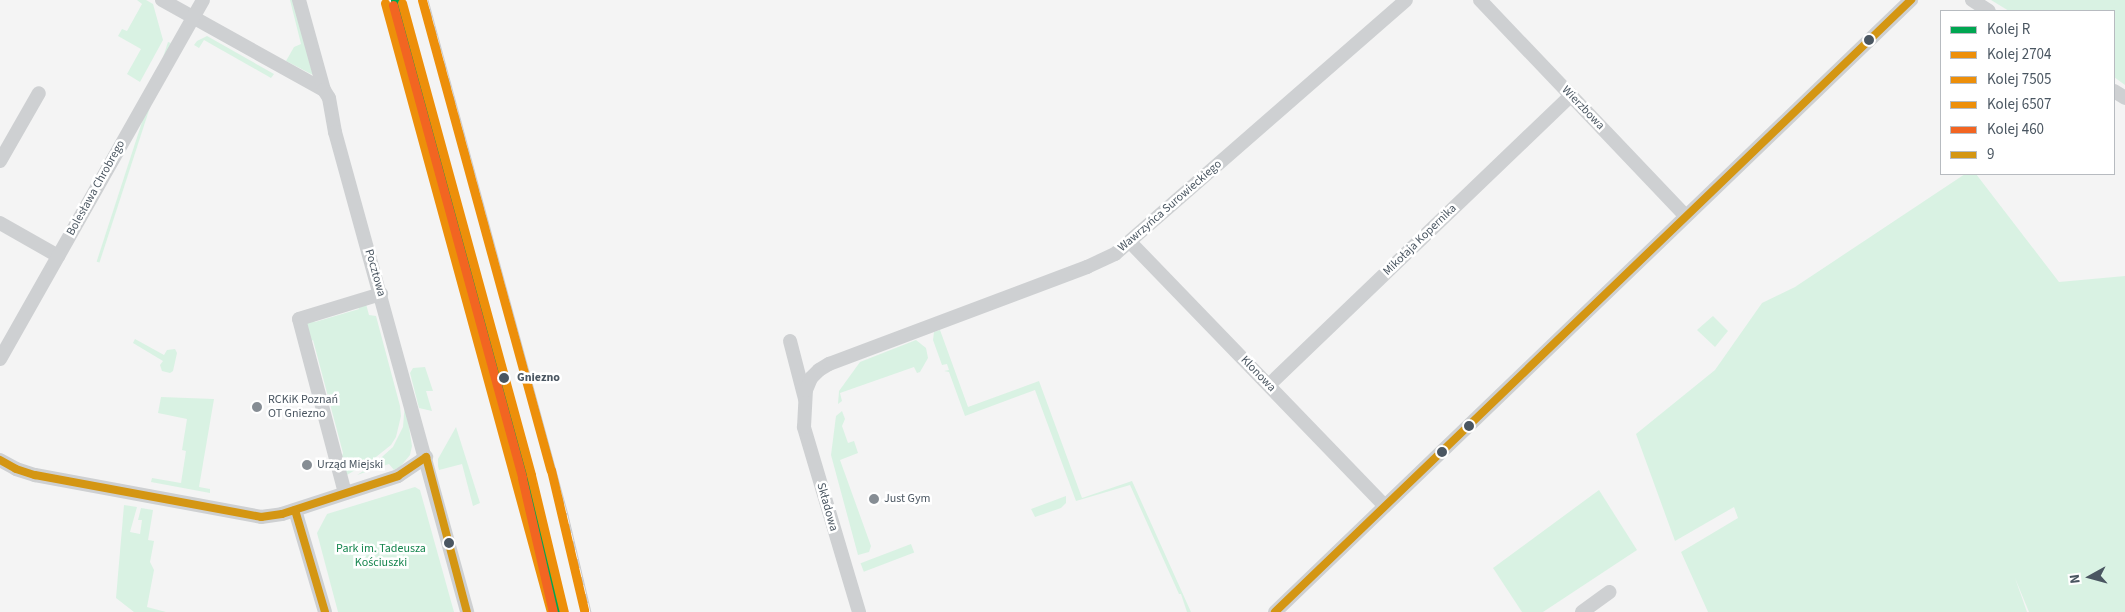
<!DOCTYPE html>
<meta charset="utf-8">
<style>
body{margin:0}
#map{position:relative;width:2125px;height:612px;overflow:hidden;background:#f4f4f4;font-family:"Source Sans 3",sans-serif}
div>[style]{position:absolute}
.green>*{inset:0;background:#d9f2e3;transform-origin:0 0}
.minor>*{height:14px;margin:-7px;padding:0 7px;transform-origin:7px;border-radius:7px;background:#ced0d2}
.rail>*{height:5px;margin-top:-2.5px;transform-origin:0;background:repeating-linear-gradient(90deg,#fff 0 9px,#c9cacc 0 18px);box-sizing:border-box;border-block:1px solid #c9cacc}
.bus-1>*{height:8px;margin:-4px;padding:0 4px;transform-origin:4px;border-radius:4px;background:#d49613}
.rail-1>*{height:9px;margin:-4.5px;padding:0 4.5px;transform-origin:4.5px;border-radius:4.5px;background:#00a651}
.rail-2>*{height:9px;margin:-4.5px;padding:0 4.5px;transform-origin:4.5px;border-radius:4.5px;background:#ed8f0a}
.rail-3>*{height:9px;margin:-4.5px;padding:0 4.5px;transform-origin:4.5px;border-radius:4.5px;background:#ed8f0a}
.rail-4>*{height:9px;margin:-4.5px;padding:0 4.5px;transform-origin:4.5px;border-radius:4.5px;background:#ed8f0a}
.rail-5>*{height:9px;margin:-4.5px;padding:0 4.5px;transform-origin:4.5px;border-radius:4.5px;background:#f26522}
.dots>*{width:14px;height:14px;translate:-50% -50%;box-sizing:border-box;border:2px solid #fff;border-radius:50%}
span{translate:-50% -50%;white-space:nowrap;text-align:center;line-height:1.15;-webkit-text-stroke:5px #fff;paint-order:stroke}
.street-label{font-size:12px;color:#4a5661}
.stop-label{font-size:12px;color:#4a5661;font-weight:700}
.left{translate:0 -50%;text-align:left}
.poi-label{font-size:12px;color:#4a5661}
.park-label{font-size:12px;color:#17864f}
.legend{position:absolute;left:1940px;top:10px;width:175px;height:165px;box-sizing:border-box;background:#fff;border:1px solid #b7bbc0;margin:0;padding:6px 9px;list-style:none;font-size:15px;color:#4a5661}
.legend li{display:flex;align-items:center;gap:10px;height:25px}
.legend b{width:25px;border:1px solid #b7bbc0}
.north{position:absolute;left:2065px;top:552px;width:50px;height:50px;-webkit-text-stroke:4px #fff;paint-order:stroke;rotate:263deg;font-size:14px;font-weight:700;line-height:20px;text-align:center;color:#4a5661}
.north::after{content:'';display:block;margin:auto;width:18px;height:22px;background:#4a5661;clip-path:polygon(50% 0,100% 100%,50% 72%,0 100%)}
</style>
<div id="map">
<div class="green">
<i style="clip-path:polygon(137px 0,146px 0,153px 4px,163px 40px,140px 82px,127px 74px,141px 49px,118px 36px,122px 29px,127px 31px,142px 4px)"></i>
<i style="clip-path:polygon(290px 0,293px 0,313px 75px,286px 61px,294px 47px,301px 44px)"></i>
<i style="clip-path:polygon(1991px 0,2125px 0,2125px 85px,2114px 77px,2114px 11px,2009px 11px)"></i>
<i style="clip-path:polygon(207px 36px,274px 74px,271px 78px,204px 40px,199px 48px,194px 45px,197px 41px)"></i>
<i style="left:168px;top:42px;width:3px;height:231px;rotate:18deg"></i>
<i style="clip-path:polygon(1965px 174px,1976px 174px,2059px 282px,2125px 276px,2125px 612px,2029px 612px,2015px 578px,2027px 612px,1708px 612px,1681px 552px,1738px 518px,1734px 507px,1675px 541px,1636px 434px,1715px 370px,1762px 303px,1795px 287px)"></i>
<i style="clip-path:polygon(366px 304px,369px 315px,376px 316px,400px 406px,401px 416px,396px 437px,391px 445px,371px 461px,345px 476px,341px 458px,343px 453px,313px 340px,310px 342px,306px 321px,312px 319px,315px 322px,359px 309px,357px 306px)"></i>
<i style="clip-path:polygon(1713px 316px,1728px 331px,1715px 347px,1697px 330px)"></i>
<i style="clip-path:polygon(940px 330px,968px 407px,1039px 381px,1082px 498px,1132px 481px,1191px 612px,1187px 612px,1181px 594px,1179px 594px,1130px 485px,1076px 501px,1035px 390px,965px 416px,949px 372px,944px 371px,949px 370px,947px 364px,942px 365px,933px 340px,934px 332px)"></i>
<i style="clip-path:polygon(135px 339px,164px 355px,167px 350px,175px 349px,177px 353px,173px 371px,170px 373px,162px 371px,160px 365px,163px 361px,133px 343px)"></i>
<i style="clip-path:polygon(916px 340px,926px 348px,928px 358px,920px 372px,917px 373px,914px 367px,840px 393px,842px 401px,838px 404px,839px 391px,860px 362px)"></i>
<i style="clip-path:polygon(425px 367px,433px 391px,426px 391px,432px 411px,419px 408px,410px 373px,413px 368px)"></i>
<i style="clip-path:polygon(161px 397px,214px 399px,199px 487px,210px 489px,210px 493px,151px 482px,152px 478px,181px 483px,186px 451px,182px 450px,187px 419px,158px 413px)"></i>
<i style="clip-path:polygon(405px 402px,412px 446px,410px 455px,400px 467px,394px 470px,389px 464px,357px 475px,373px 465px,393px 447px,403px 427px)"></i>
<i style="clip-path:polygon(842px 411px,845px 419px,842px 426px,848px 443px,854px 441px,858px 453px,840px 460px,871px 546px,869px 552px,858px 555px,831px 455px,836px 416px)"></i>
<i style="clip-path:polygon(456px 427px,480px 503px,473px 506px,462px 464px,439px 470px,438px 466px,438px 459px)"></i>
<i style="clip-path:polygon(415px 487px,420px 490px,454px 612px,338px 612px,317px 533px,327px 514px)"></i>
<i style="clip-path:polygon(1599px 490px,1637px 550px,1543px 612px,1522px 612px,1493px 568px)"></i>
<i style="clip-path:polygon(1066px 496px,1066px 503px,1061px 508px,1035px 517px,1031px 509px)"></i>
<i style="clip-path:polygon(124px 505px,137px 507px,130px 532px,140px 534px,142px 520px,138px 520px,141px 508px,153px 510px,148px 540px,154px 541px,150px 562px,154px 570px,147px 607px,166px 612px,134px 612px,116px 598px)"></i>
<i style="left:911px;top:544px;width:9px;height:54px;rotate:69deg"></i>
</div>
<div class="minor">
<i style="left:162px;top:0;width:185px;rotate:29.1deg"></i>
<i style="left:299px;top:0;width:93px;rotate:74.5deg"></i>
<i style="left:324px;top:90px;width:9px;rotate:58deg"></i>
<i style="left:329px;top:98px;width:35px;rotate:80deg"></i>
<i style="left:335px;top:132px;width:498px;rotate:74.6deg"></i>
<i style="left:1480px;top:0;width:298px;rotate:46.4deg"></i>
<i style="left:1972px;top:0;width:20px;rotate:33deg"></i>
<i style="left:2114px;top:91px;width:13px;rotate:32deg"></i>
<i style="left:0;top:161px;width:78px;rotate:-60.2deg"></i>
<i style="left:0;top:223px;width:67px;rotate:29.6deg"></i>
<i style="left:1130px;top:242px;width:367px;rotate:46deg"></i>
<i style="left:790px;top:341px;width:60px;rotate:75.5deg"></i>
<i style="left:0;top:359px;width:412px;rotate:-60.5deg"></i>
<i style="left:1269px;top:385px;width:419px;rotate:-43.8deg"></i>
<i style="left:0;top:460px;width:18px;rotate:29deg"></i>
<i style="left:16px;top:469px;width:20px;rotate:18deg"></i>
<i style="left:35px;top:475px;width:230px;rotate:10.5deg"></i>
<i style="left:261px;top:517px;width:21px;rotate:-8deg"></i>
<i style="left:282px;top:514px;width:122px;rotate:-18.1deg"></i>
<i style="left:398px;top:476px;width:34px;rotate:-34deg"></i>
<i style="left:345px;top:493px;width:180px;rotate:-104.8deg"></i>
<i style="left:299px;top:319px;width:86px;rotate:-17deg"></i>
<i style="left:295px;top:510px;width:106px;rotate:73.6deg"></i>
<i style="left:859px;top:612px;width:193px;rotate:-106.6deg"></i>
<i style="left:804px;top:427px;width:37px;rotate:-87deg"></i>
<i style="left:806px;top:390px;width:13px;rotate:-67deg"></i>
<i style="left:811px;top:378px;width:11px;rotate:-45deg"></i>
<i style="left:819px;top:370px;width:12px;rotate:-31deg"></i>
<i style="left:829px;top:364px;width:276px;rotate:-20.6deg"></i>
<i style="left:1087px;top:267px;width:31px;rotate:-25deg"></i>
<i style="left:1115px;top:254px;width:386px;rotate:-41.1deg"></i>
<i style="left:1275px;top:612px;width:883px;rotate:-43.9deg"></i>
<i style="left:1582px;top:612px;width:34px;rotate:-36deg"></i>
</div>
<div class="rail">
<i style="left:426px;top:0;width:534px;rotate:74.79deg"></i>
<i style="left:566px;top:515px;width:100px;rotate:76.7deg"></i>
</div>
<div class="bus-1">
<i style="left:426px;top:457px;width:160px;rotate:75.2deg"></i>
<i style="left:0;top:460px;width:18px;rotate:29deg"></i>
<i style="left:16px;top:469px;width:20px;rotate:18deg"></i>
<i style="left:35px;top:475px;width:230px;rotate:10.5deg"></i>
<i style="left:261px;top:517px;width:21px;rotate:-8deg"></i>
<i style="left:282px;top:514px;width:122px;rotate:-18.1deg"></i>
<i style="left:398px;top:476px;width:34px;rotate:-34deg"></i>
<i style="left:295px;top:510px;width:106px;rotate:73.6deg"></i>
<i style="left:1275px;top:612px;width:883px;rotate:-43.9deg"></i>
</div>
<div class="rail-1">
<i style="left:395px;top:0;width:634px;rotate:74.82deg"></i>
</div>
<div class="rail-2">
<i style="left:385px;top:3px;width:631px;rotate:74.75deg"></i>
</div>
<div class="rail-3">
<i style="left:402px;top:3px;width:489px;rotate:74.7deg"></i>
<i style="left:531px;top:475px;width:141px;rotate:76.5deg"></i>
</div>
<div class="rail-4">
<i style="left:422px;top:0;width:487px;rotate:74.7deg"></i>
<i style="left:551px;top:470px;width:144px;rotate:76.7deg"></i>
</div>
<div class="rail-5">
<i style="left:393px;top:5px;width:490px;rotate:74.7deg"></i>
<i style="left:522px;top:478px;width:138px;rotate:77deg"></i>
</div>
<div class="dots">
<i style="left:1869px;top:40px;background:#4a5661"></i>
<i style="left:504px;top:378px;background:#4a5661"></i>
<i style="left:257px;top:407px;background:#868d94"></i>
<i style="left:1469px;top:426px;background:#4a5661"></i>
<i style="left:1442px;top:452px;background:#4a5661"></i>
<i style="left:307px;top:465px;background:#868d94"></i>
<i style="left:874px;top:499px;background:#868d94"></i>
<i style="left:449px;top:543px;background:#4a5661"></i>
</div>
<div class="street-label">
<span style="left:1583px;top:108px;rotate:46deg">Wierzbowa</span>
<span style="left:96px;top:188px;rotate:-61deg">Bolesława Chrobrego</span>
<span style="left:1170px;top:206px;rotate:-41deg">Wawrzyńca Surowieckiego</span>
<span style="left:1420px;top:240px;rotate:-44deg">Mikołaja Kopernika</span>
<span style="left:375px;top:273px;rotate:74deg">Pocztowa</span>
<span style="left:1258px;top:374px;rotate:46deg">Klonowa</span>
<span style="left:827px;top:507px;rotate:74deg">Składowa</span>
</div>
<div class="stop-label">
<span class="left" style="left:517px;top:378px">Gniezno</span>
</div>
<div class="poi-label">
<span class="left" style="left:268px;top:407px">RCKiK Poznań<br>OT Gniezno</span>
<span class="left" style="left:317px;top:465px">Urząd Miejski</span>
<span class="left" style="left:884px;top:499px">Just Gym</span>
</div>
<div class="park-label">
<span style="left:381px;top:556px">Park im. Tadeusza<br>Kościuszki</span>
</div>
<ul class="legend">
<li><b style="height:6px;background:#00a651"></b>Kolej R</li>
<li><b style="height:6px;background:#ed8f0a"></b>Kolej 2704</li>
<li><b style="height:6px;background:#ed8f0a"></b>Kolej 7505</li>
<li><b style="height:6px;background:#ed8f0a"></b>Kolej 6507</li>
<li><b style="height:6px;background:#f26522"></b>Kolej 460</li>
<li><b style="height:6px;background:#d49613"></b>9</li>
</ul>
<div class="north">N</div>
</div>
